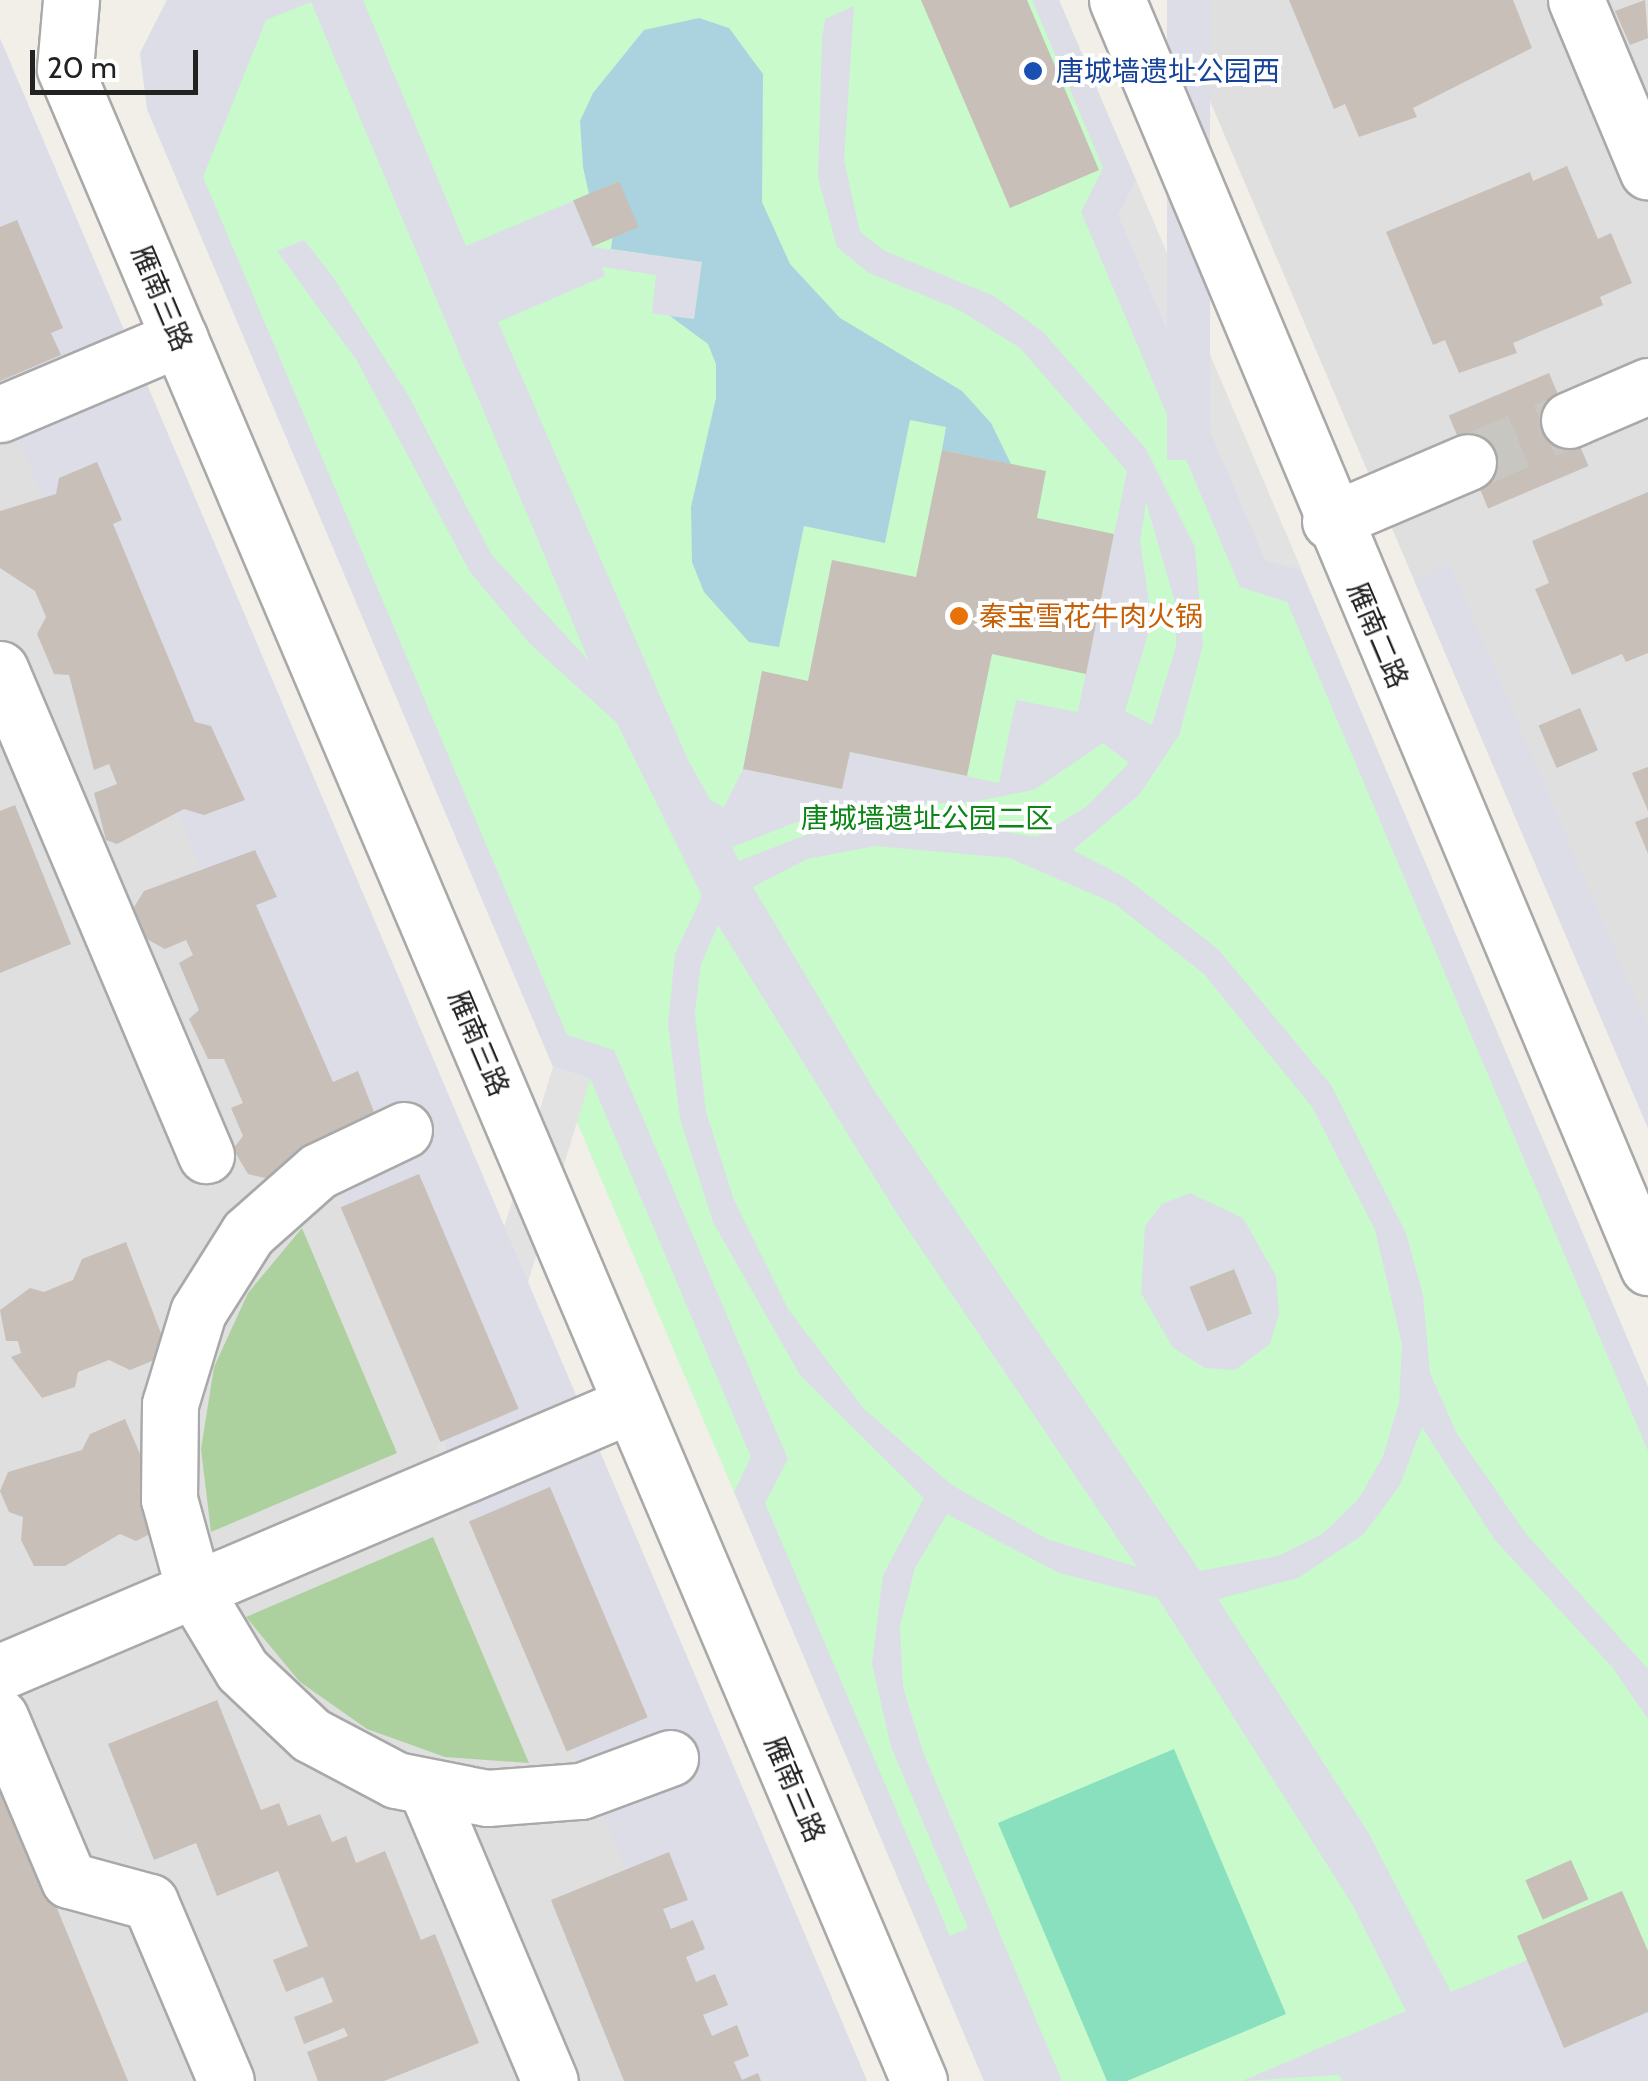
<!DOCTYPE html>
<meta charset="utf-8">
<style>
body{margin:0}
#map{position:relative;width:1648px;height:2081px;overflow:hidden;background:#f2efe9;font-family:Cabin,"Noto Sans SC",sans-serif}
div>[style]{position:absolute}
.residential>*{inset:0;background:#e0dfdf}
.forest>*{inset:0;background:#add19e}
.park>*{inset:0;background:#c8facc}
.pitch>*{inset:0;background:#88e0be}
.parking>*{inset:0;background:#e2e2e2;transform-origin:0 0}
.plaza>*{inset:0;background:#dddde8;transform-origin:0 0}
.water>*{inset:0;background:#aad3df}
.building>*{inset:0;background:#c7bfb8;transform-origin:0 0}
.minor-tunnel>*{height:55px;margin-top:-27.5px;transform-origin:0;background:repeating-linear-gradient(90deg,#c8c6c1 0 55px,transparent 0 83px)}
.roads{filter:drop-shadow(2px 0 #a9a9a9) drop-shadow(-2px 0 #a9a9a9) drop-shadow(0 2px #a9a9a9) drop-shadow(0 -2px #a9a9a9)}
.minor>*{height:55px;margin:-27.5px;padding:0 27.5px;transform-origin:27.5px;border-radius:27.5px;background:#fff}
.dots>*{width:28px;height:28px;translate:-50% -50%;box-sizing:border-box;border:5px solid #fff;border-radius:50%}
span{translate:-50% -50%;white-space:nowrap;text-align:center;line-height:1.15;-webkit-text-stroke:8px #fff;paint-order:stroke}
.transit-label{font-size:28px;color:#164399}
.left{translate:0 -50%;text-align:left}
.street-label{font-size:28px;color:#222}
.food-label{font-size:28px;color:#c56008}
.park-label{font-size:28px;color:#0c8416}
.scale{position:absolute;left:30px;top:50px;width:168px;height:45px;box-sizing:border-box;border:5px solid #222;border-top:0;padding-left:12px;font-size:30px;line-height:35px;white-space:nowrap;color:#222;-webkit-text-stroke:8px #fff;paint-order:stroke}
</style>
<div id="map">
<div class="residential">
<i style="clip-path:polygon(1167px 0,1648px 0,1648px 1128px,1347px 423px)"></i>
<i style="clip-path:polygon(0 178px,808px 2081px,0 2081px)"></i>
</div>
<div class="forest">
<i style="clip-path:polygon(302px 1228px,397px 1453px,211px 1532px,201px 1449px,214px 1367px,248px 1293px)"></i>
<i style="clip-path:polygon(433px 1537px,529px 1763px,445px 1757px,367px 1729px,300px 1682px,246px 1617px)"></i>
</div>
<div class="park">
<i style="clip-path:polygon(167px 0,1059px 0,1648px 1387px,1648px 2081px,984px 2081px,147px 109px,140px 53px)"></i>
</div>
<div class="pitch">
<i style="clip-path:polygon(1174px 1749px,1286px 2014px,1127px 2081px,1107px 2081px,998px 1823px)"></i>
</div>
<div class="parking">
<i style="left:1136px;top:180px;width:423px;height:38px;rotate:67deg"></i>
<i style="left:553px;top:1067px;width:39px;height:462px;rotate:17deg"></i>
</div>
<div class="plaza">
<i style="clip-path:polygon(evenodd,167px 0,363px 0,466px 246px,573px 201px,593px 247px,703px 262px,694px 320px,652px 313px,656px 275px,602px 267px,605px 276px,498px 322px,687px 758px,711px 801px,724px 807px,743px 769px,842px 789px,850px 752px,999px 783px,1016px 700px,1078px 712px,1127px 471px,1020px 348px,959px 310px,869px 273px,837px 247px,818px 178px,822px 39px,825px 19px,854px 6px,844px 160px,860px 232px,885px 251px,994px 296px,1043px 332px,1146px 449px,1195px 547px,1203px 645px,1179px 735px,1139px 795px,1073px 850px,1126px 878px,1218px 949px,1331px 1085px,1406px 1233px,1423px 1295px,1430px 1373px,1457px 1434px,1527px 1535px,1648px 1669px,1648px 1719px,1612px 1667px,1494px 1539px,1422px 1427px,1400px 1485px,1364px 1534px,1298px 1578px,1218px 1599px,1368px 1832px,1451px 1992px,1527px 1960px,1565px 2047px,1648px 2012px,1648px 2081px,1342px 2081px,1339px 2075px,1242px 2081px,1406px 2011px,1352px 1904px,1158px 1598px,1059px 1573px,947px 1514px,915px 1568px,900px 1626px,903px 1687px,923px 1752px,1062px 2081px,984px 2081px,734px 1492px,751px 1457px,590px 1078px,553px 1067px,147px 109px,140px 53px,167px 0,311px 2px,589px 661px,492px 555px,408px 395px,333px 277px,304px 240px,277px 251px,357px 361px,470px 572px,531px 645px,617px 723px,702px 896px,675px 954px,668px 1024px,680px 1119px,713px 1222px,800px 1375px,924px 1498px,883px 1575px,872px 1664px,891px 1747px,968px 1928px,950px 1936px,765px 1503px,788px 1459px,614px 1050px,567px 1035px,203px 177px,266px 20px,311px 2px,167px 0,1146px 502px,1176px 606px,1176px 646px,1152px 725px,1125px 711px,1152px 621px,1140px 542px,1146px 502px,167px 0,1103px 743px,1129px 763px,1087px 806px,1037px 837px,911px 817px,834px 824px,739px 861px,732px 847px,836px 807px,972px 802px,1034px 790px,1103px 743px,167px 0,875px 846px,1010px 858px,1115px 904px,1204px 974px,1312px 1107px,1375px 1230px,1402px 1344px,1399px 1403px,1383px 1456px,1358px 1500px,1322px 1534px,1278px 1556px,1200px 1571px,874px 1090px,753px 887px,807px 859px,875px 846px,167px 0,718px 925px,896px 1212px,1137px 1567px,1047px 1539px,952px 1485px,864px 1409px,788px 1309px,734px 1200px,706px 1112px,695px 1013px,701px 964px,718px 925px)"></i>
<i style="clip-path:polygon(1032px 0,1059px 0,1136px 180px,1118px 215px,1265px 560px,1301px 570px,1648px 1387px,1648px 1451px,1287px 602px,1240px 587px,1081px 212px,1103px 168px)"></i>
<i style="left:1167px;top:0;width:43px;height:460px"></i>
<i style="left:0;top:38px;width:2219px;height:140px;rotate:67deg"></i>
<i style="clip-path:polygon(1450px 563px,1648px 1027px,1648px 1128px,1414px 580px)"></i>
<i style="clip-path:polygon(evenodd,1190px 1193px,1243px 1218px,1276px 1276px,1279px 1314px,1270px 1344px,1235px 1370px,1205px 1368px,1173px 1348px,1141px 1293px,1145px 1226px,1162px 1204px,1190px 1193px,1233px 1269px,1252px 1313px,1208px 1332px,1190px 1287px,1233px 1269px)"></i>
</div>
<div class="water">
<i style="clip-path:polygon(699px 18px,729px 28px,763px 74px,762px 202px,790px 264px,840px 318px,962px 391px,991px 423px,1011px 464px,942px 450px,946px 427px,910px 420px,885px 543px,804px 526px,779px 647px,749px 642px,704px 592px,692px 562px,691px 507px,716px 398px,716px 364px,708px 344px,670px 316px,694px 319px,702px 262px,611px 249px,619px 181px,589px 194px,583px 167px,580px 121px,593px 93px,644px 30px)"></i>
</div>
<div class="building">
<i style="clip-path:polygon(921px 0,1027px 0,1099px 170px,1010px 208px)"></i>
<i style="clip-path:polygon(1289px 0,1513px 0,1532px 48px,1413px 108px,1417px 117px,1359px 137px,1345px 104px,1334px 109px)"></i>
<i style="clip-path:polygon(1645px 0,1648px 38px,1630px 45px,1615px 11px)"></i>
<i style="clip-path:polygon(1567px 166px,1598px 239px,1611px 233px,1632px 283px,1600px 297px,1603px 305px,1513px 343px,1517px 353px,1459px 373px,1445px 340px,1433px 345px,1386px 232px,1530px 172px,1533px 181px)"></i>
<i style="left:619px;top:181px;width:50px;height:50px;rotate:67deg"></i>
<i style="clip-path:polygon(17px 220px,63px 328px,51px 333px,61px 355px,0 381px,0 227px)"></i>
<i style="left:1549px;top:373px;width:101px;height:109px;rotate:67deg"></i>
<i style="clip-path:polygon(942px 450px,1046px 471px,1037px 518px,1114px 534px,1086px 674px,992px 654px,967px 776px,850px 752px,842px 789px,743px 769px,762px 671px,808px 681px,832px 560px,916px 577px)"></i>
<i style="clip-path:polygon(97px 462px,122px 520px,113px 524px,195px 722px,211px 726px,245px 800px,204px 815px,184px 809px,117px 844px,106px 840px,94px 793px,117px 784px,109px 764px,94px 770px,69px 675px,54px 674px,37px 634px,46px 617px,35px 591px,0 568px,0 511px,56px 494px,59px 478px)"></i>
<i style="clip-path:polygon(1648px 492px,1648px 653px,1626px 662px,1622px 654px,1572px 675px,1535px 589px,1549px 583px,1532px 541px)"></i>
<i style="left:1580px;top:708px;width:46px;height:45px;rotate:67deg"></i>
<i style="clip-path:polygon(1648px 767px,1648px 811px,1632px 773px)"></i>
<i style="clip-path:polygon(15px 805px,71px 944px,0 973px,0 811px)"></i>
<i style="clip-path:polygon(1648px 817px,1648px 854px,1635px 822px)"></i>
<i style="clip-path:polygon(255px 850px,277px 897px,256px 905px,333px 1082px,358px 1071px,381px 1130px,265px 1178px,248px 1174px,233px 1149px,243px 1136px,231px 1108px,243px 1103px,224px 1059px,208px 1059px,189px 1019px,199px 1010px,179px 963px,193px 955px,186px 940px,165px 949px,143px 937px,134px 907px,144px 891px)"></i>
<i style="left:419px;top:1174px;width:255px;height:85px;rotate:67deg"></i>
<i style="clip-path:polygon(126px 1242px,169px 1354px,130px 1370px,109px 1360px,78px 1372px,75px 1387px,42px 1398px,11px 1357px,21px 1353px,18px 1341px,6px 1341px,0 1310px,30px 1288px,44px 1292px,73px 1280px,82px 1259px)"></i>
<i style="left:1234px;top:1269px;width:48px;height:48px;rotate:68deg"></i>
<i style="clip-path:polygon(125px 1419px,170px 1524px,136px 1541px,120px 1534px,65px 1566px,34px 1566px,21px 1540px,23px 1517px,9px 1512px,0 1491px,8px 1472px,82px 1450px,90px 1434px)"></i>
<i style="left:550px;top:1487px;width:250px;height:88px;rotate:67deg"></i>
<i style="clip-path:polygon(217px 1700px,261px 1810px,279px 1803px,288px 1826px,320px 1814px,332px 1842px,346px 1836px,356px 1863px,385px 1851px,421px 1940px,435px 1934px,479px 2043px,384px 2081px,318px 2081px,307px 2052px,348px 2036px,344px 2028px,304px 2044px,294px 2017px,333px 2002px,323px 1977px,286px 1992px,273px 1960px,308px 1946px,278px 1871px,217px 1896px,196px 1843px,154px 1860px,108px 1744px)"></i>
<i style="clip-path:polygon(0 1787px,54px 1901px,128px 2081px,0 2081px)"></i>
<i style="clip-path:polygon(669px 1852px,688px 1900px,663px 1909px,671px 1929px,693px 1920px,705px 1949px,686px 1957px,696px 1982px,715px 1974px,728px 2005px,703px 2015px,712px 2036px,737px 2025px,749px 2056px,734px 2062px,742px 2080px,758px 2073px,761px 2081px,624px 2081px,551px 1900px)"></i>
<i style="left:1571px;top:1860px;width:43px;height:50px;rotate:66deg"></i>
<i style="clip-path:polygon(1622px 1891px,1648px 1951px,1648px 2012px,1564px 2048px,1517px 1936px)"></i>
</div>
<div class="minor-tunnel">
<i style="left:1468px;top:462px;width:109px;rotate:-22.6deg"></i>
</div>
<div class="roads">
<div class="minor">
<i style="left:71px;top:0;width:69px;rotate:95deg"></i>
<i style="left:65px;top:69px;width:2186px;rotate:67deg"></i>
<i style="left:1117px;top:0;width:1374px;rotate:67.26deg"></i>
<i style="left:1576px;top:0;width:186px;rotate:67.3deg"></i>
<i style="left:0;top:414px;width:195px;rotate:-22.9deg"></i>
<i style="left:1569px;top:420px;width:86px;rotate:-23.3deg"></i>
<i style="left:1330px;top:521px;width:150px;rotate:-23.1deg"></i>
<i style="left:0;top:669px;width:528px;rotate:67.03deg"></i>
<i style="left:404px;top:1130px;width:95px;rotate:154.5deg"></i>
<i style="left:318px;top:1171px;width:94px;rotate:138.5deg"></i>
<i style="left:248px;top:1233px;width:93px;rotate:122.3deg"></i>
<i style="left:198px;top:1312px;width:96px;rotate:106.9deg"></i>
<i style="left:170px;top:1404px;width:95px;rotate:90.6deg"></i>
<i style="left:169px;top:1499px;width:94px;rotate:74.6deg"></i>
<i style="left:194px;top:1590px;width:93px;rotate:59deg"></i>
<i style="left:242px;top:1670px;width:95px;rotate:43.3deg"></i>
<i style="left:311px;top:1735px;width:96px;rotate:27.9deg"></i>
<i style="left:396px;top:1780px;width:93px;rotate:11.2deg"></i>
<i style="left:487px;top:1798px;width:94px;rotate:-4.3deg"></i>
<i style="left:581px;top:1791px;width:95px;rotate:-20.3deg"></i>
<i style="left:0;top:1672px;width:686px;rotate:-22.98deg"></i>
<i style="left:0;top:1717px;width:177px;rotate:67.1deg"></i>
<i style="left:69px;top:1880px;width:84px;rotate:15.2deg"></i>
<i style="left:150px;top:1902px;width:194px;rotate:67deg"></i>
<i style="left:426px;top:1788px;width:318px;rotate:67.1deg"></i>
</div>
</div>
<div class="dots">
<i style="left:1033px;top:71px;background:#1a4fb4"></i>
<i style="left:959px;top:616px;background:#e8710a"></i>
</div>
<div class="transit-label">
<span class="left" style="left:1056px;top:71px">唐城墙遗址公园西</span>
</div>
<div class="street-label">
<span style="left:162px;top:298px;rotate:67deg">雁南三路</span>
<span style="left:1378px;top:635px;rotate:67deg">雁南二路</span>
<span style="left:479px;top:1043px;rotate:67deg">雁南三路</span>
<span style="left:795px;top:1789px;rotate:67deg">雁南三路</span>
</div>
<div class="food-label">
<span class="left" style="left:979px;top:616px">秦宝雪花牛肉火锅</span>
</div>
<div class="park-label">
<span style="left:927px;top:818px">唐城墙遗址公园二区</span>
</div>
<div class="scale">20 m</div>
</div>
